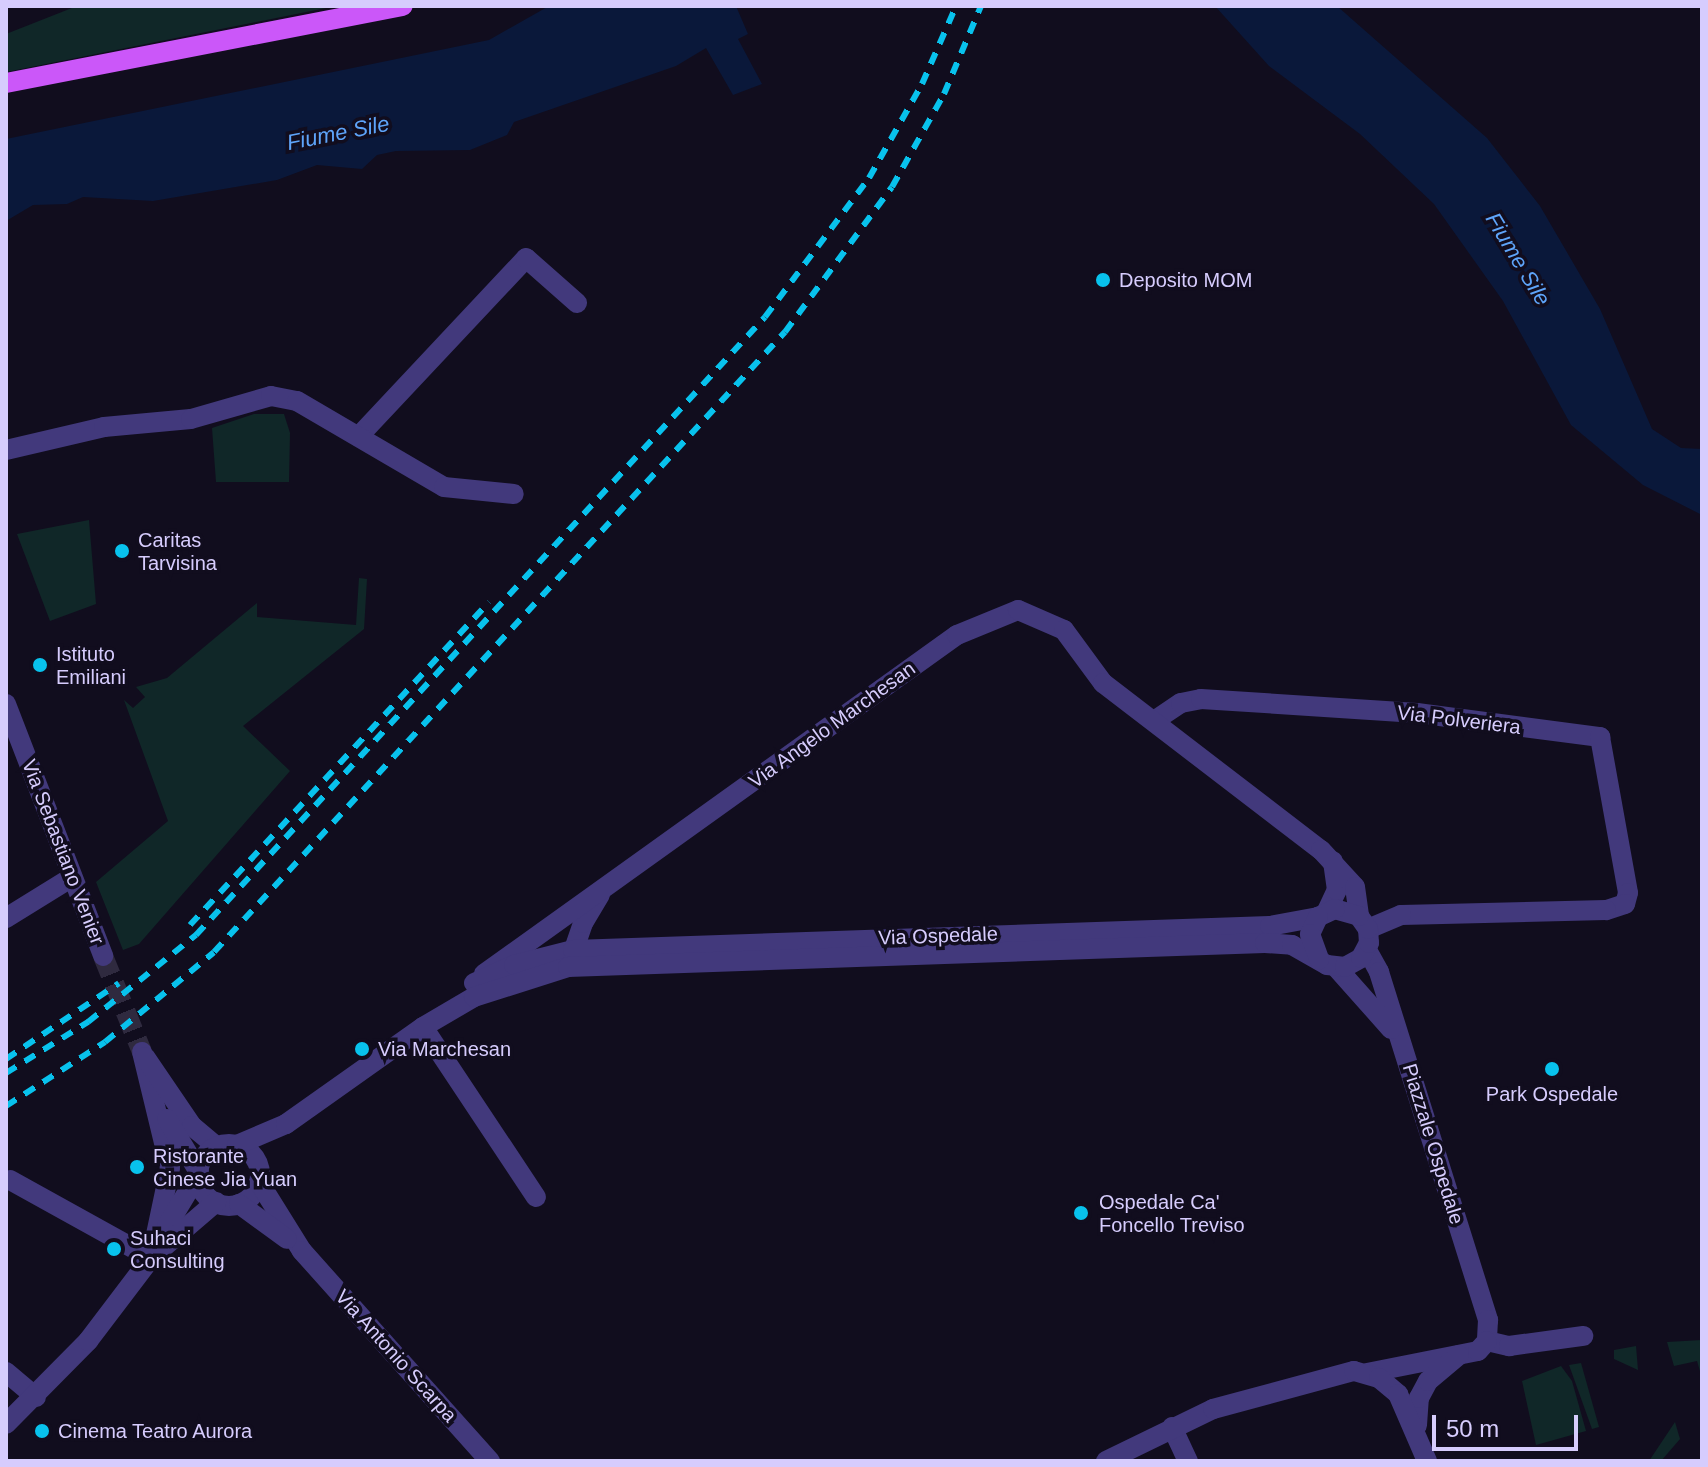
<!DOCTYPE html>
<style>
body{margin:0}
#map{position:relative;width:1708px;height:1467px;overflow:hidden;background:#110d1e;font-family:Helvetica,sans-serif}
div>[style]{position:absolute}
.green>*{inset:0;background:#102728}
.water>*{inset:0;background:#0a183a}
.tertiary-tunnel>*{height:20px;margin-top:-10px;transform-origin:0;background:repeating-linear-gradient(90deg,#2f2a3f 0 20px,transparent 0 30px)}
.minor>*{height:20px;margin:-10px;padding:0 10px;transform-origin:10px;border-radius:10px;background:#42397c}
.tertiary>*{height:20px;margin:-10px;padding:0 10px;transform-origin:10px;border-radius:10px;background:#42397c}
.tertiary>.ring{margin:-10px;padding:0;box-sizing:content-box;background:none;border:20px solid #42397c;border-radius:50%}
.primary>*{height:20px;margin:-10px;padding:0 10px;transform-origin:10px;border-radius:10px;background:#cb57f9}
.rail>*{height:6px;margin-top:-3px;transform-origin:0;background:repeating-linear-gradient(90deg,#08c2ed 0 12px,transparent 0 22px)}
.dots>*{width:22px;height:22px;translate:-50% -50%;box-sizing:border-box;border:4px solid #110d1e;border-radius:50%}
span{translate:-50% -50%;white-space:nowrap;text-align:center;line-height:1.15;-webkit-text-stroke:7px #110d1e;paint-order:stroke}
.poi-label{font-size:20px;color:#d6ccfd}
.left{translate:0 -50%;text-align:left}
.street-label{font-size:20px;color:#d6ccfd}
.water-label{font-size:22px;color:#5ea4f9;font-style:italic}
.frame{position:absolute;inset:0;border:8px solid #d6ccfd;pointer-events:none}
.scale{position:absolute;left:1432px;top:1415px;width:146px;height:36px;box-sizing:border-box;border:4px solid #d6ccfd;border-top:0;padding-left:10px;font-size:24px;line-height:28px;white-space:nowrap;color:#d6ccfd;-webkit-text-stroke:6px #110d1e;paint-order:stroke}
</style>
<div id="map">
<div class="green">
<i style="clip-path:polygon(77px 6px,336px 6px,6px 72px,6px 34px)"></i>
<i style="clip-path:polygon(254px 414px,284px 414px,290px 433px,289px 482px,216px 482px,212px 428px)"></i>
<i style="clip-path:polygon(89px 520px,96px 604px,50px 621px,17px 534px)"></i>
<i style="clip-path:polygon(359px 578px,367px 579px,364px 629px,243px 726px,290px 771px,139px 944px,123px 950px,96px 882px,168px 821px,124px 700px,133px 708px,145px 697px,136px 687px,167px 678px,257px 603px,257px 617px,356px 625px)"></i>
<i style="clip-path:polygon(1702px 1340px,1702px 1378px,1697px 1361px,1674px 1366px,1667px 1342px)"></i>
<i style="clip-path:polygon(1636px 1346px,1638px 1370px,1614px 1359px,1614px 1350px)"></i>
<i style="clip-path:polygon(1581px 1363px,1599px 1427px,1592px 1429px,1569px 1365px)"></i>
<i style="clip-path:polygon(1561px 1366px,1572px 1381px,1586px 1431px,1536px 1445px,1522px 1381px)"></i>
<i style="clip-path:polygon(1675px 1422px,1680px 1439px,1661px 1461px,1649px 1461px)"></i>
</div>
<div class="water">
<i style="clip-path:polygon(549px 6px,736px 6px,748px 34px,738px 39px,762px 84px,733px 95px,706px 48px,676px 66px,514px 122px,507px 135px,470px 150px,396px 151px,377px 155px,362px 169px,317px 165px,277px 180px,153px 201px,83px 197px,67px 204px,33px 205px,6px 221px,6px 139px,489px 40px)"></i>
<i style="clip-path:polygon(1215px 6px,1337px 6px,1487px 138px,1540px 206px,1600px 309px,1652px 429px,1681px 448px,1702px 449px,1702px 515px,1643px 485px,1571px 425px,1503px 301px,1434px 204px,1360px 134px,1269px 66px)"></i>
</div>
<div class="tertiary-tunnel">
<i style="left:103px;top:956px;width:104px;rotate:67.9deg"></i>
</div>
<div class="minor">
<i style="left:359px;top:436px;width:244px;rotate:-46.8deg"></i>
<i style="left:526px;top:258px;width:68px;rotate:41.4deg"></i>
<i style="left:6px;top:450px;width:101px;rotate:-13.2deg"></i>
<i style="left:104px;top:427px;width:87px;rotate:-5.3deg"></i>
<i style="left:191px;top:419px;width:83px;rotate:-16deg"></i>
<i style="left:271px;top:396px;width:26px;rotate:11deg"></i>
<i style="left:297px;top:401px;width:170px;rotate:30.3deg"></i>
<i style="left:444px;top:487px;width:70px;rotate:5.7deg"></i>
<i style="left:1154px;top:721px;width:32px;rotate:-34deg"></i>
<i style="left:1181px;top:703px;width:20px;rotate:-11deg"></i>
<i style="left:1201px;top:699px;width:216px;rotate:3.7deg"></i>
<i style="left:1417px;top:713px;width:185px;rotate:7.5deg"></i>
<i style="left:1600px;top:737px;width:158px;rotate:79.8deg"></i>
<i style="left:1628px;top:893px;width:11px;rotate:105deg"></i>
<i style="left:1625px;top:904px;width:20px;rotate:162deg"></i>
<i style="left:1606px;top:910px;width:205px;rotate:178.6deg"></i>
<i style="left:1401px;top:915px;width:36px;rotate:157deg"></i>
<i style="left:1327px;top:911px;width:23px;rotate:-65deg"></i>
<i style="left:1337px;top:890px;width:29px;rotate:-98deg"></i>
<i style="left:6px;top:918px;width:78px;rotate:-31.8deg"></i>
<i style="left:569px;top:964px;width:43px;rotate:-71.1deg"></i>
<i style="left:583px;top:923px;width:33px;rotate:-59deg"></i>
<i style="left:484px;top:974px;width:582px;rotate:-35.63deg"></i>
<i style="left:957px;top:635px;width:66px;rotate:-22.3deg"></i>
<i style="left:1018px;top:610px;width:50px;rotate:23.5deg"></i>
<i style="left:1064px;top:630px;width:66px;rotate:53.7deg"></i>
<i style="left:1103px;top:683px;width:275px;rotate:37.5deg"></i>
<i style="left:1321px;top:850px;width:50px;rotate:47.4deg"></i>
<i style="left:1355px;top:887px;width:29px;rotate:82deg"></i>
<i style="left:423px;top:1027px;width:204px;rotate:56.4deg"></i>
<i style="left:10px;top:1180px;width:161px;rotate:29deg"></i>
<i style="left:6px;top:1372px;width:39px;rotate:40deg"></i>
<i style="left:1172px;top:1427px;width:38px;rotate:65deg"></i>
</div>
<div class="tertiary">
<i style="left:6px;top:704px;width:270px;rotate:68.9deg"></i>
<i style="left:1367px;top:950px;width:25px;rotate:61deg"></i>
<i style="left:1379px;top:972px;width:365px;rotate:72.6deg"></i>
<i style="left:1488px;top:1320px;width:21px;rotate:93deg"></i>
<i style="left:1336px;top:967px;width:83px;rotate:48.4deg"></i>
<i style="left:474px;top:983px;width:44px;rotate:-24.2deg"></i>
<i style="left:514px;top:965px;width:61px;rotate:-14.3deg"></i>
<i style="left:573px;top:950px;width:697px;rotate:-1.97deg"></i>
<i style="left:1270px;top:926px;width:49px;rotate:-10.6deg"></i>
<i style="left:142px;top:1052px;width:119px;rotate:76.4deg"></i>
<i style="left:170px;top:1168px;width:92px;rotate:101.9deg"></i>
<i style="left:145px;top:1057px;width:83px;rotate:55.7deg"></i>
<i style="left:192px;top:1126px;width:33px;rotate:40deg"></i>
<i style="left:167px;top:1119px;width:62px;rotate:58.9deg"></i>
<i class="ring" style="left:198px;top:1144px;width:42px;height:42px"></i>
<i style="left:237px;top:1145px;width:53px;rotate:-23.2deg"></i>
<i style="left:286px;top:1124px;width:168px;rotate:-35.3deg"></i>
<i style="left:423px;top:1027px;width:59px;rotate:-30.5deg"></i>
<i style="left:474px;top:997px;width:99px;rotate:-17.7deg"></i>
<i style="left:568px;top:967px;width:697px;rotate:-1.97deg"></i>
<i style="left:1265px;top:943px;width:27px;rotate:4deg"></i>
<i style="left:1292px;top:945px;width:40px;rotate:29.7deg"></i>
<i style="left:1327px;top:965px;width:18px;rotate:6deg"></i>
<i style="left:1345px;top:967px;width:18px;rotate:-29deg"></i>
<i style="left:1361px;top:958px;width:17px;rotate:-62deg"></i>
<i style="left:1369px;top:943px;width:14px;rotate:-94deg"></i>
<i style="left:1368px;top:929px;width:16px;rotate:-125deg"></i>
<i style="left:1359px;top:916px;width:25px;rotate:-164deg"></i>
<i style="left:1335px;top:909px;width:19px;rotate:155deg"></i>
<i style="left:1318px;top:917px;width:19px;rotate:115deg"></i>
<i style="left:1310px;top:934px;width:27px;rotate:70deg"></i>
<i style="left:259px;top:1182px;width:81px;rotate:58.1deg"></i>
<i style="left:302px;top:1251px;width:282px;rotate:48.2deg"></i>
<i style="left:239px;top:1204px;width:59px;rotate:36.1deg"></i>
<i style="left:167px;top:1226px;width:62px;rotate:-58.9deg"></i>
<i style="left:1487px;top:1341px;width:23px;rotate:13deg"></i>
<i style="left:1509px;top:1346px;width:75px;rotate:-7.7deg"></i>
<i style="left:1367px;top:1373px;width:113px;rotate:-11.2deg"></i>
<i style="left:1478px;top:1351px;width:13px;rotate:-48deg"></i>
<i style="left:6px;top:1424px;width:117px;rotate:-45.3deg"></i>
<i style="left:88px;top:1341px;width:104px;rotate:-52.8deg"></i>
<i style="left:151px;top:1258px;width:86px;rotate:-40.7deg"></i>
<i style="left:1417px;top:1425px;width:27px;rotate:-86deg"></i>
<i style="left:1419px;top:1398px;width:19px;rotate:-62deg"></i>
<i style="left:1428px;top:1381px;width:40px;rotate:-40deg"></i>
<i style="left:1106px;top:1461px;width:119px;rotate:-25.9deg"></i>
<i style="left:1213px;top:1409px;width:146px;rotate:-15.1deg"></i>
<i style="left:1354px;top:1371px;width:26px;rotate:16deg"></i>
<i style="left:1379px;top:1378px;width:25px;rotate:40deg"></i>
<i style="left:1398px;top:1394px;width:73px;rotate:66.6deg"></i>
</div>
<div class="primary">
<i style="left:6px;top:83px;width:404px;rotate:-11deg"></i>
</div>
<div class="rail">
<i style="left:190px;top:925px;width:440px;rotate:-47.2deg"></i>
<i style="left:6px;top:1059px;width:136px;rotate:-33.9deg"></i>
<i style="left:6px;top:1073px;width:97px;rotate:-31.9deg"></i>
<i style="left:88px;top:1022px;width:139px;rotate:-38.9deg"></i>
<i style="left:196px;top:935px;width:840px;rotate:-47.36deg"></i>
<i style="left:765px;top:317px;width:174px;rotate:-53.2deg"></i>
<i style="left:869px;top:178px;width:108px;rotate:-60.6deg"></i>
<i style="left:922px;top:84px;width:85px;rotate:-66.4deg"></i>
<i style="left:6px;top:1106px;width:118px;rotate:-32.9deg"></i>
<i style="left:105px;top:1042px;width:141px;rotate:-39.5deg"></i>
<i style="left:214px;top:952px;width:843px;rotate:-47.36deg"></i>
<i style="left:785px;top:332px;width:180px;rotate:-53.6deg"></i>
<i style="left:892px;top:187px;width:107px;rotate:-60.8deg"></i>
<i style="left:944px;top:94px;width:95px;rotate:-67.2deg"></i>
</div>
<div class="dots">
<i style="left:1103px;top:280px;background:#08c2ed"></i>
<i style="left:122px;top:551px;background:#08c2ed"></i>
<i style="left:40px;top:665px;background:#08c2ed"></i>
<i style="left:362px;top:1049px;background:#08c2ed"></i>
<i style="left:1552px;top:1069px;background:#08c2ed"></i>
<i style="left:137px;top:1167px;background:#08c2ed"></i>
<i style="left:1081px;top:1213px;background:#08c2ed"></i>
<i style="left:114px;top:1249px;background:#08c2ed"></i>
<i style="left:42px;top:1431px;background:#08c2ed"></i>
</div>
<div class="poi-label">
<span class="left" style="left:1119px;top:280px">Deposito MOM</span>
<span class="left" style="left:138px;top:552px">Caritas<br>Tarvisina</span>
<span class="left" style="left:56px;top:666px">Istituto<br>Emiliani</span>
<span class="left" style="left:378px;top:1049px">Via Marchesan</span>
<span style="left:1552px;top:1094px">Park Ospedale</span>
<span class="left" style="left:153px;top:1168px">Ristorante<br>Cinese Jia Yuan</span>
<span class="left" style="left:1099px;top:1214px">Ospedale Ca'<br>Foncello Treviso</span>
<span class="left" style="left:130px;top:1250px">Suhaci<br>Consulting</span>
<span class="left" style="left:58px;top:1431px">Cinema Teatro Aurora</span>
</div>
<div class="street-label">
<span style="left:1459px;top:720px;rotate:7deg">Via Polveriera</span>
<span style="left:832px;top:725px;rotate:-36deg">Via Angelo Marchesan</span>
<span style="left:63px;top:852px;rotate:69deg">Via Sebastiano Venier</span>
<span style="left:938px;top:936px;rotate:-2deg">Via Ospedale</span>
<span style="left:1433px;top:1144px;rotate:73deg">Piazzale Ospedale</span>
<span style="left:396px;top:1356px;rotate:48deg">Via Antonio Scarpa</span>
</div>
<div class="water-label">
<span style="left:338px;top:133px;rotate:-11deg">Fiume Sile</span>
<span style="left:1518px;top:259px;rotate:59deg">Fiume Sile</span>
</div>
<div class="frame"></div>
<div class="scale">50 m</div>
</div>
